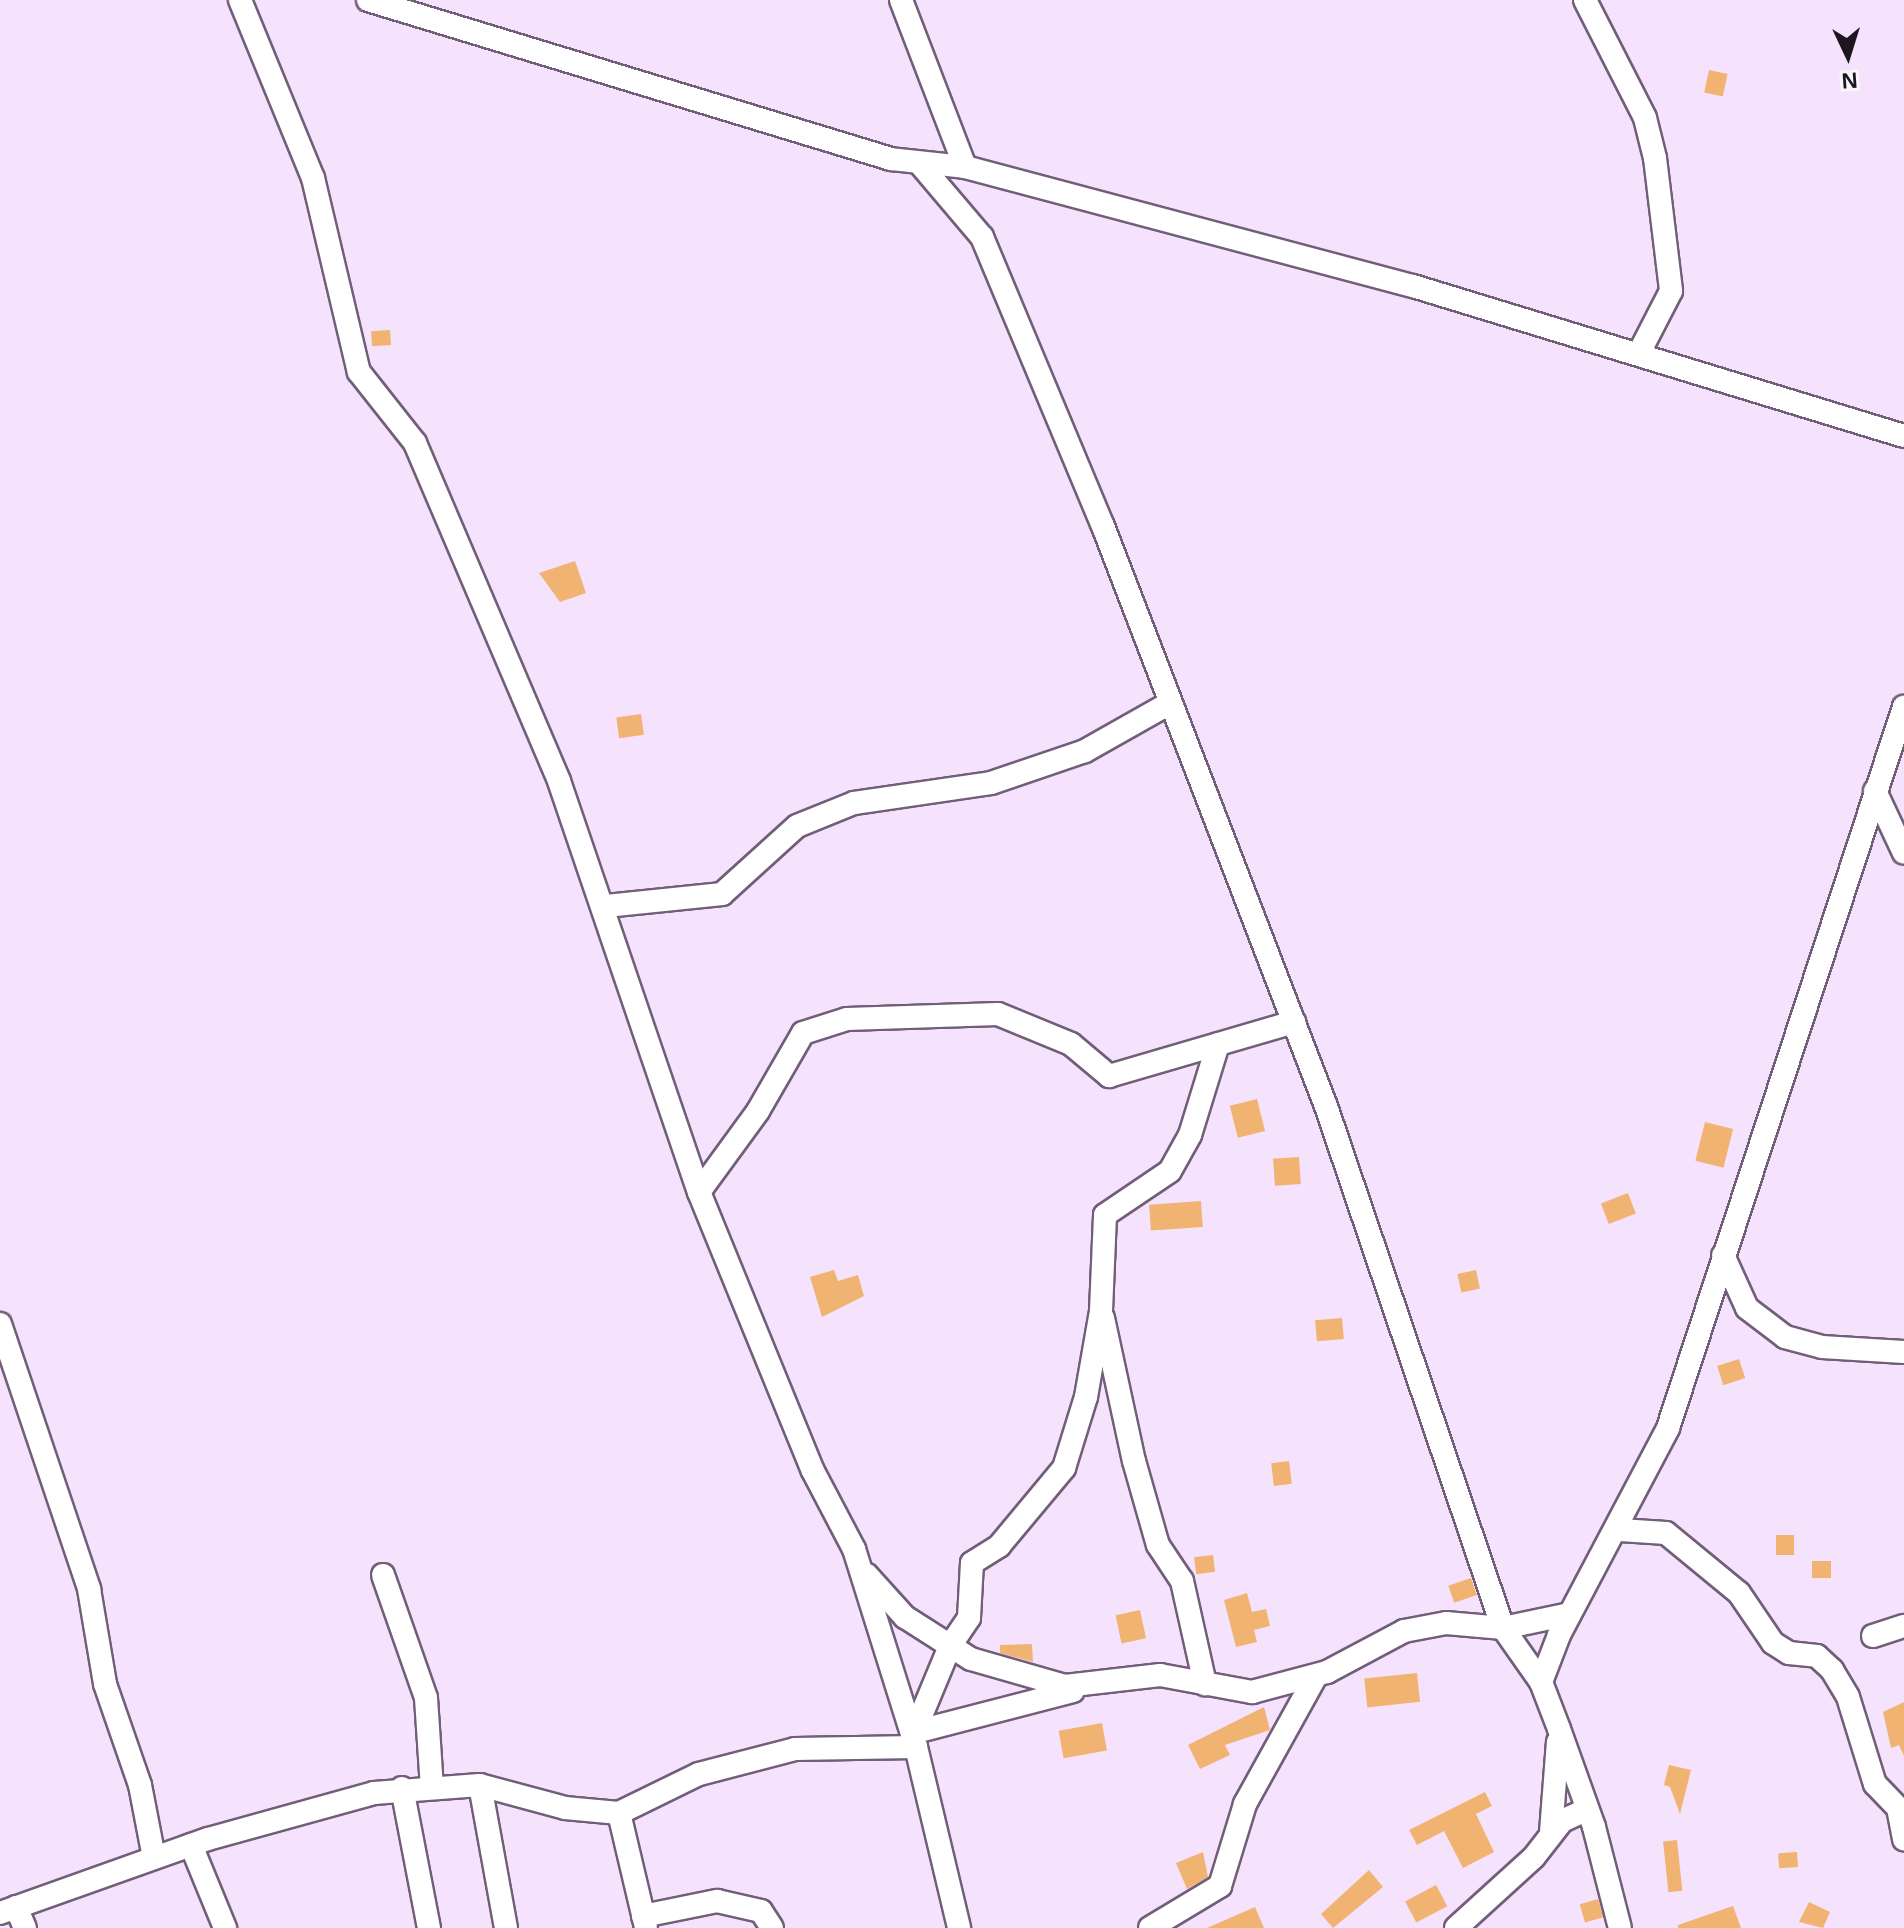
<!DOCTYPE html>
<style>
body{margin:0}
#map{position:relative;width:1904px;height:1928px;overflow:hidden;background:#f5e3fd;font-family:Arial,sans-serif}
div>[style]{position:absolute}
.building>*{inset:0;background:#f1b371;transform-origin:0 0}
.roads{filter:drop-shadow(2px 0 #725e79) drop-shadow(-2px 0 #725e79) drop-shadow(0 2px #725e79) drop-shadow(0 -2px #725e79)}
.street>*{height:22px;margin:-11px;padding:0 11px;transform-origin:11px;border-radius:11px;background:#fff}
span{translate:-50% -50%;white-space:nowrap;text-align:center;line-height:1.15;-webkit-text-stroke:8px #faf6fc;paint-order:stroke}
.north{position:absolute;left:1808px;top:16px;width:80px;height:80px;-webkit-text-stroke:6px #faf6fc;paint-order:stroke;rotate:176deg;font-size:22px;font-weight:700;line-height:32px;text-align:center;color:#1d1520}
.north::after{content:'';display:block;margin:auto;width:28px;height:36px;background:#1d1520;clip-path:polygon(50% 0,100% 100%,50% 72%,0 100%)}
</style>
<div id="map">
<div class="building">
<i style="left:1709px;top:70px;width:19px;height:23px;rotate:12deg"></i>
<i style="left:390px;top:330px;width:15px;height:19px;rotate:86deg"></i>
<i style="clip-path:polygon(575px 561px,586px 593px,560px 602px,539px 573px)"></i>
<i style="left:641px;top:714px;width:21px;height:25px;rotate:82deg"></i>
<i style="left:1257px;top:1099px;width:33px;height:28px;rotate:76deg"></i>
<i style="left:1705px;top:1122px;width:29px;height:40px;rotate:14deg"></i>
<i style="left:1299px;top:1157px;width:27px;height:26px;rotate:86deg"></i>
<i style="left:1628px;top:1193px;width:22px;height:29px;rotate:69deg"></i>
<i style="left:1201px;top:1201px;width:26px;height:52px;rotate:86deg"></i>
<i style="clip-path:polygon(834px 1270px,838px 1281px,858px 1275px,864px 1296px,822px 1317px,810px 1277px)"></i>
<i style="left:1476px;top:1270px;width:19px;height:19px;rotate:78deg"></i>
<i style="left:1342px;top:1318px;width:21px;height:27px;rotate:85deg"></i>
<i style="left:1739px;top:1359px;width:20px;height:23px;rotate:72deg"></i>
<i style="left:1289px;top:1461px;width:23px;height:18px;rotate:83deg"></i>
<i style="left:1776px;top:1535px;width:18px;height:20px"></i>
<i style="left:1213px;top:1555px;width:17px;height:19px;rotate:83deg"></i>
<i style="left:1812px;top:1561px;width:19px;height:17px"></i>
<i style="left:1471px;top:1578px;width:18px;height:24px;rotate:71deg"></i>
<i style="clip-path:polygon(1247px 1593px,1252px 1612px,1266px 1609px,1270px 1626px,1254px 1630px,1257px 1642px,1236px 1647px,1224px 1600px)"></i>
<i style="left:1140px;top:1610px;width:29px;height:25px;rotate:78deg"></i>
<i style="clip-path:polygon(1032px 1644px,1033px 1662px,1000px 1653px,1000px 1645px)"></i>
<i style="left:1417px;top:1673px;width:29px;height:53px;rotate:84deg"></i>
<i style="clip-path:polygon(1904px 1702px,1904px 1756px,1899px 1745px,1891px 1748px,1883px 1712px)"></i>
<i style="clip-path:polygon(1264px 1707px,1270px 1730px,1225px 1745px,1230px 1755px,1200px 1769px,1188px 1745px)"></i>
<i style="left:1102px;top:1723px;width:28px;height:44px;rotate:80deg"></i>
<i style="clip-path:polygon(1669px 1765px,1691px 1770px,1680px 1814px,1670px 1787px,1664px 1785px)"></i>
<i style="clip-path:polygon(1485px 1792px,1492px 1806px,1476px 1814px,1494px 1852px,1463px 1868px,1444px 1831px,1417px 1845px,1409px 1830px)"></i>
<i style="left:1677px;top:1840px;width:51px;height:14px;rotate:84deg"></i>
<i style="clip-path:polygon(1203px 1852px,1208px 1877px,1187px 1889px,1176px 1863px)"></i>
<i style="left:1797px;top:1852px;width:15px;height:19px;rotate:86deg"></i>
<i style="clip-path:polygon(1369px 1870px,1383px 1887px,1333px 1928px,1321px 1914px)"></i>
<i style="left:1436px;top:1885px;width:24px;height:35px;rotate:62deg"></i>
<i style="left:1598px;top:1899px;width:19px;height:19px;rotate:74deg"></i>
<i style="clip-path:polygon(1809px 1902px,1830px 1912px,1823px 1928px,1799px 1922px)"></i>
<i style="clip-path:polygon(1733px 1906px,1741px 1928px,1678px 1928px,1678px 1925px)"></i>
<i style="clip-path:polygon(1255px 1907px,1264px 1928px,1207px 1928px)"></i>
</div>
<div class="roads">
<div class="street">
<i style="left:240px;top:0;width:192px;rotate:67.7deg"></i>
<i style="left:313px;top:178px;width:199px;rotate:76.7deg"></i>
<i style="left:359px;top:372px;width:90px;rotate:51.7deg"></i>
<i style="left:415px;top:443px;width:367px;rotate:66.9deg"></i>
<i style="left:559px;top:781px;width:434px;rotate:71.2deg"></i>
<i style="left:699px;top:1192px;width:301px;rotate:67.8deg"></i>
<i style="left:813px;top:1471px;width:88px;rotate:62.3deg"></i>
<i style="left:854px;top:1549px;width:207px;rotate:72.6deg"></i>
<i style="left:916px;top:1747px;width:186px;rotate:76.6deg"></i>
<i style="left:368px;top:0;width:547px;rotate:16.91deg"></i>
<i style="left:891px;top:159px;width:74px;rotate:6.2deg"></i>
<i style="left:965px;top:167px;width:464px;rotate:14.9deg"></i>
<i style="left:1413px;top:286px;width:513px;rotate:16.99deg"></i>
<i style="left:901px;top:0;width:179px;rotate:69deg"></i>
<i style="left:1585px;top:0;width:132px;rotate:63deg"></i>
<i style="left:1645px;top:118px;width:41px;rotate:76deg"></i>
<i style="left:1655px;top:158px;width:134px;rotate:83.1deg"></i>
<i style="left:1671px;top:291px;width:70px;rotate:117.3deg"></i>
<i style="left:920px;top:164px;width:96px;rotate:49.7deg"></i>
<i style="left:982px;top:237px;width:313px;rotate:67.3deg"></i>
<i style="left:1103px;top:526px;width:625px;rotate:68.98deg"></i>
<i style="left:1327px;top:1109px;width:548px;rotate:71.27deg"></i>
<i style="left:1503px;top:1628px;width:66px;rotate:54.9deg"></i>
<i style="left:1541px;top:1682px;width:50px;rotate:69deg"></i>
<i style="left:1559px;top:1729px;width:104px;rotate:70.3deg"></i>
<i style="left:1594px;top:1827px;width:104px;rotate:75.6deg"></i>
<i style="left:1875px;top:791px;width:68px;rotate:64.9deg"></i>
<i style="left:606px;top:906px;width:117px;rotate:-5.9deg"></i>
<i style="left:722px;top:894px;width:101px;rotate:-42.2deg"></i>
<i style="left:797px;top:826px;width:61px;rotate:-22deg"></i>
<i style="left:854px;top:803px;width:138px;rotate:-8.3deg"></i>
<i style="left:991px;top:783px;width:99px;rotate:-18.8deg"></i>
<i style="left:1085px;top:751px;width:95px;rotate:-29.5deg"></i>
<i style="left:699px;top:1192px;width:100px;rotate:-53.9deg"></i>
<i style="left:758px;top:1111px;width:90px;rotate:-60deg"></i>
<i style="left:803px;top:1033px;width:46px;rotate:-17.7deg"></i>
<i style="left:847px;top:1019px;width:151px;rotate:-1.9deg"></i>
<i style="left:998px;top:1014px;width:79px;rotate:22.3deg"></i>
<i style="left:1071px;top:1044px;width:50px;rotate:40.1deg"></i>
<i style="left:1109px;top:1076px;width:193px;rotate:-16.3deg"></i>
<i style="left:1723px;top:1255px;width:58px;rotate:65.6deg"></i>
<i style="left:1747px;top:1308px;width:48px;rotate:37.3deg"></i>
<i style="left:1785px;top:1337px;width:38px;rotate:15deg"></i>
<i style="left:1822px;top:1347px;width:82px;rotate:3.5deg"></i>
<i style="left:1103px;top:1318px;width:146px;rotate:77.8deg"></i>
<i style="left:1134px;top:1461px;width:87px;rotate:74.1deg"></i>
<i style="left:1158px;top:1545px;width:43px;rotate:56.3deg"></i>
<i style="left:1182px;top:1581px;width:106px;rotate:77.4deg"></i>
<i style="left:0;top:1324px;width:280px;rotate:71.4deg"></i>
<i style="left:89px;top:1589px;width:96px;rotate:80.4deg"></i>
<i style="left:105px;top:1684px;width:107px;rotate:70.9deg"></i>
<i style="left:140px;top:1785px;width:74px;rotate:79.1deg"></i>
<i style="left:1620px;top:1530px;width:46px;rotate:3.7deg"></i>
<i style="left:1666px;top:1533px;width:94px;rotate:39.4deg"></i>
<i style="left:1739px;top:1593px;width:60px;rotate:55.8deg"></i>
<i style="left:1773px;top:1643px;width:19px;rotate:32deg"></i>
<i style="left:1789px;top:1653px;width:28px;rotate:6deg"></i>
<i style="left:1817px;top:1656px;width:21px;rotate:43deg"></i>
<i style="left:1832px;top:1670px;width:31px;rotate:59deg"></i>
<i style="left:1848px;top:1697px;width:91px;rotate:72.8deg"></i>
<i style="left:1875px;top:1784px;width:33px;rotate:46deg"></i>
<i style="left:1898px;top:1808px;width:32px;rotate:79deg"></i>
<i style="left:383px;top:1575px;width:130px;rotate:70.7deg"></i>
<i style="left:426px;top:1698px;width:90px;rotate:86.2deg"></i>
<i style="left:867px;top:1575px;width:57px;rotate:47.9deg"></i>
<i style="left:905px;top:1617px;width:78px;rotate:32.5deg"></i>
<i style="left:971px;top:1659px;width:98px;rotate:16deg"></i>
<i style="left:1065px;top:1686px;width:96px;rotate:-6.6deg"></i>
<i style="left:1160px;top:1675px;width:94px;rotate:10.5deg"></i>
<i style="left:1252px;top:1692px;width:78px;rotate:-14.9deg"></i>
<i style="left:1327px;top:1672px;width:87px;rotate:-28deg"></i>
<i style="left:1404px;top:1631px;width:43px;rotate:-10.8deg"></i>
<i style="left:1446px;top:1623px;width:57px;rotate:5deg"></i>
<i style="left:1503px;top:1628px;width:68px;rotate:-11.8deg"></i>
<i style="left:1873px;top:1636px;width:33px;rotate:-18deg"></i>
<i style="left:1541px;top:1682px;width:50px;rotate:-69deg"></i>
<i style="left:1559px;top:1635px;width:234px;rotate:-62.2deg"></i>
<i style="left:1668px;top:1428px;width:759px;rotate:-71.88deg"></i>
<i style="left:915px;top:1732px;width:163px;rotate:-14.5deg"></i>
<i style="left:913px;top:1735px;width:96px;rotate:-67.4deg"></i>
<i style="left:950px;top:1646px;width:34px;rotate:-56deg"></i>
<i style="left:969px;top:1618px;width:55px;rotate:-86.9deg"></i>
<i style="left:972px;top:1563px;width:32px;rotate:-32deg"></i>
<i style="left:999px;top:1546px;width:102px;rotate:-50.2deg"></i>
<i style="left:1064px;top:1468px;width:74px;rotate:-72.8deg"></i>
<i style="left:1086px;top:1397px;width:87px;rotate:-80.1deg"></i>
<i style="left:1101px;top:1311px;width:96px;rotate:-87.6deg"></i>
<i style="left:1105px;top:1215px;width:78px;rotate:-34.1deg"></i>
<i style="left:1170px;top:1171px;width:41px;rotate:-60.9deg"></i>
<i style="left:1190px;top:1135px;width:95px;rotate:-72.9deg"></i>
<i style="left:480px;top:1785px;width:145px;rotate:79.7deg"></i>
<i style="left:402px;top:1788px;width:143px;rotate:79.1deg"></i>
<i style="left:619px;top:1813px;width:117px;rotate:76.7deg"></i>
<i style="left:1551px;top:1832px;width:90px;rotate:-85.6deg"></i>
<i style="left:191px;top:1845px;width:90px;rotate:67.7deg"></i>
<i style="left:16px;top:1907px;width:23px;rotate:67deg"></i>
<i style="left:0;top:1913px;width:221px;rotate:-19.6deg"></i>
<i style="left:208px;top:1839px;width:172px;rotate:-15.5deg"></i>
<i style="left:374px;top:1793px;width:106px;rotate:-4.3deg"></i>
<i style="left:480px;top:1785px;width:88px;rotate:15.1deg"></i>
<i style="left:565px;top:1808px;width:54px;rotate:5.3deg"></i>
<i style="left:619px;top:1813px;width:89px;rotate:-26deg"></i>
<i style="left:699px;top:1774px;width:99px;rotate:-14.6deg"></i>
<i style="left:795px;top:1749px;width:121px;rotate:-0.9deg"></i>
<i style="left:643px;top:1916px;width:76px;rotate:-11.5deg"></i>
<i style="left:717px;top:1901px;width:45px;rotate:12.8deg"></i>
<i style="left:761px;top:1911px;width:20px;rotate:57deg"></i>
<i style="left:1150px;top:1928px;width:82px;rotate:-31deg"></i>
<i style="left:1220px;top:1886px;width:86px;rotate:-73deg"></i>
<i style="left:1245px;top:1804px;width:146px;rotate:-61deg"></i>
<i style="left:1456px;top:1928px;width:105px;rotate:-42.3deg"></i>
<i style="left:1534px;top:1857px;width:46px;rotate:-52.1deg"></i>
<i style="left:1562px;top:1821px;width:26px;rotate:-25deg"></i>
</div>
</div>
<div class="north">N</div>
</div>
